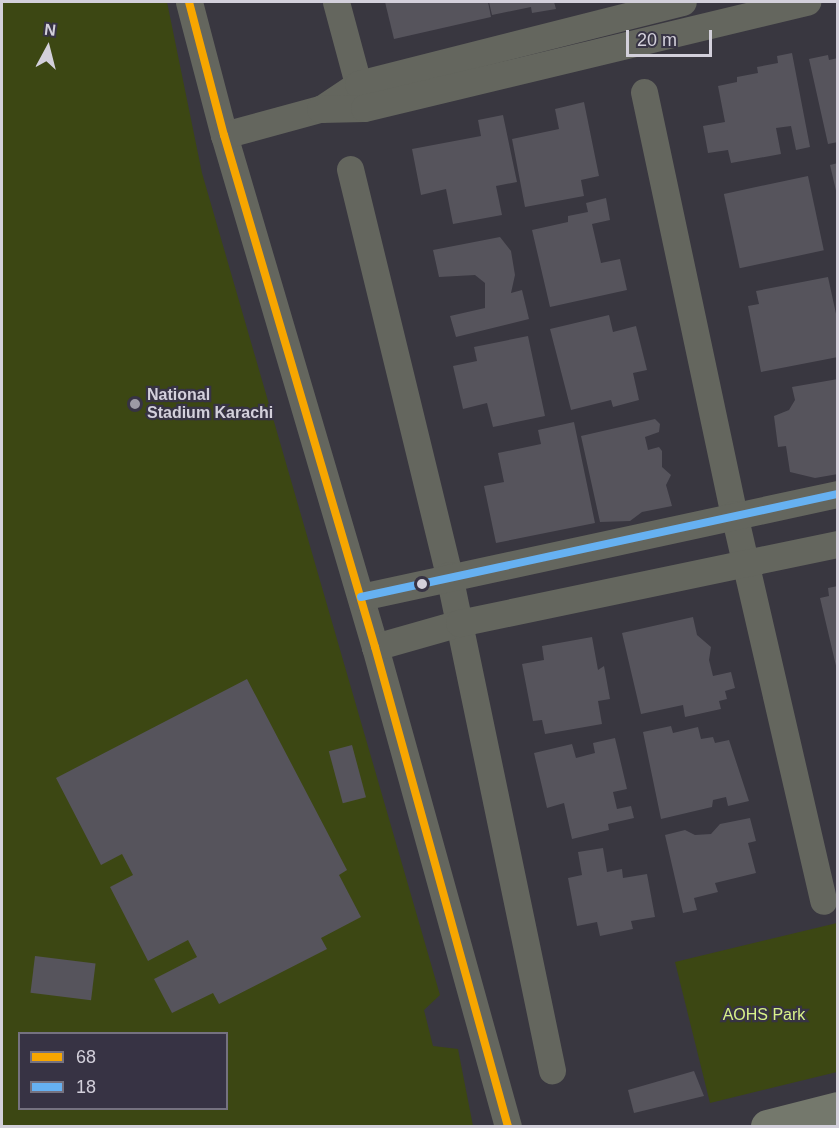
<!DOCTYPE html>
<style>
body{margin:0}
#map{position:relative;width:839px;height:1128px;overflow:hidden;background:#393740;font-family:Arial,sans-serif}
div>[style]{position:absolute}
.green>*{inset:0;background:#3c4713}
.building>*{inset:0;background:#56545c;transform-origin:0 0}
.minor>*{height:27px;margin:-13.5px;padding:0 13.5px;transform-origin:13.5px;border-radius:13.5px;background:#64665e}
.major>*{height:33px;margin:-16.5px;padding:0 16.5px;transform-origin:16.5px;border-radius:16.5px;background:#74786c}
.bus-1>*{height:8px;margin:-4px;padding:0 4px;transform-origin:4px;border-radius:4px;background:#f7a600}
.bus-2>*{height:8px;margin:-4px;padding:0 4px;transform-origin:4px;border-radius:4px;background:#66b1f2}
.dots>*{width:16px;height:16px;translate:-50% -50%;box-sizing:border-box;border:3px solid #373344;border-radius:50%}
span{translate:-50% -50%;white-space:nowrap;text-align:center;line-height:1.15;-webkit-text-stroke:4.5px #373344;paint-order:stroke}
.poi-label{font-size:16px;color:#d3d0db;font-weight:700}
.left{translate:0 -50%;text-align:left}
.park-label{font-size:16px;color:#d8f289}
.frame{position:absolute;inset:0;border:3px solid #d3d0db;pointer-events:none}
.legend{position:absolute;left:18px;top:1032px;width:210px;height:78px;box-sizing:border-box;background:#373344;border:2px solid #757280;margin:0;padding:8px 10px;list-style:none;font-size:18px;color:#d3d0db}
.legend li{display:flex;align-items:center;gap:12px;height:30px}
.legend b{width:30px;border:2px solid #757280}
.north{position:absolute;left:18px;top:18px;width:60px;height:60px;-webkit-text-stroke:4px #373344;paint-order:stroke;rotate:7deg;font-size:16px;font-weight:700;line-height:24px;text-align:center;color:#d3d0db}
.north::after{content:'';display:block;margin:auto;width:21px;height:27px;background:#d3d0db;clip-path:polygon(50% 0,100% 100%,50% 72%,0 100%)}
.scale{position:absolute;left:626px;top:30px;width:86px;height:27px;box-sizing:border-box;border:3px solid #d3d0db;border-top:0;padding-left:8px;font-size:18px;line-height:21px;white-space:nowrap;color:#d3d0db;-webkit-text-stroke:4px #373344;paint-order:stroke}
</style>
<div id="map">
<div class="green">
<i style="clip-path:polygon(evenodd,2px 2px,167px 2px,202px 173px,440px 995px,424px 1010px,433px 1046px,458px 1049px,473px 1126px,2px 1126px,2px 2px,20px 1034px,226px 1034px,226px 1108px,20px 1108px,20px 1034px)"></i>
<i style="clip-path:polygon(837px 923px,837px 1072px,710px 1103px,675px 962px)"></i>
</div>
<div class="building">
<i style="clip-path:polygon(385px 2px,488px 2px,491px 17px,394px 39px)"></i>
<i style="clip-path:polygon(489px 2px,554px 2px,556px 9px,532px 13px,531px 7px,492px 15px)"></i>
<i style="clip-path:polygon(792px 53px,810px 147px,796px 150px,791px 126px,776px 128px,781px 154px,731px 163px,728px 150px,708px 153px,703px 126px,725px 122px,718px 86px,737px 82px,737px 77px,758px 73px,757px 67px,778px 63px,777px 56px)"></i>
<i style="clip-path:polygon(828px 55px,829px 60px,838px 58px,838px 142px,828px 144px,809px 59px)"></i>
<i style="clip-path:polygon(584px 102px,599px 176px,581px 180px,584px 196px,525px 207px,512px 139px,559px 129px,555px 109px)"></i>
<i style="clip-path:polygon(503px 115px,517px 182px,496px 186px,502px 215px,453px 224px,446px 189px,421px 195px,412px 149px,481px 136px,478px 120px)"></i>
<i style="clip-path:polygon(838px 163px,838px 195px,837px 195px,830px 165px)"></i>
<i style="left:808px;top:176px;width:76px;height:86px;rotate:78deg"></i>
<i style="clip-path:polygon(606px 198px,610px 220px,592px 224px,601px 263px,620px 259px,627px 290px,550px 307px,532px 230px,568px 222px,568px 216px,588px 212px,586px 203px)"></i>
<i style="clip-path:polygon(500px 237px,511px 251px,515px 275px,511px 293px,522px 290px,529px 319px,456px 337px,450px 316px,485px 308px,485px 283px,475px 275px,439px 277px,433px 250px)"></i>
<i style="clip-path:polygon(828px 277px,838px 323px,838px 357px,761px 372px,748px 306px,759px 304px,756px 291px)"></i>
<i style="clip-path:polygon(609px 315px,613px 332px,636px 326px,647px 370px,633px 373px,639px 400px,613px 407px,611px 400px,571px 410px,550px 329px)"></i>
<i style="clip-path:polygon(528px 336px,545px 416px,493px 427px,487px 403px,463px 409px,453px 366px,477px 361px,474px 347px)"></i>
<i style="clip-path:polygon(838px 379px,838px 474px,815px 478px,790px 472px,786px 446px,778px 447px,774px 416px,789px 410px,795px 400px,792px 387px)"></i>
<i style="clip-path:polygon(655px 419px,660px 424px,659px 432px,645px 437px,648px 450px,659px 447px,662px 451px,662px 467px,671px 475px,666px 485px,672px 506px,642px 512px,630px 521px,600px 522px,581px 436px)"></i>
<i style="clip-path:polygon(574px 422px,595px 523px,496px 543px,484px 486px,504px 482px,498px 453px,541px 444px,538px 430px)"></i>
<i style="clip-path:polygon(838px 586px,838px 670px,837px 670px,820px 598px,829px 596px,828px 588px)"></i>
<i style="clip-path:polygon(693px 617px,697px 635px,711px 647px,709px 660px,713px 676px,731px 672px,735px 688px,725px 691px,727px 699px,719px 701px,721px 709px,685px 717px,683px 705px,641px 714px,622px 633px)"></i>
<i style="clip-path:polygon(592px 637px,598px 670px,604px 666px,610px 699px,598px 701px,602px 724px,545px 734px,542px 720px,533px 721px,522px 664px,544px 660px,542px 646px)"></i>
<i style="clip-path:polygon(247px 679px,347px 870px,339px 875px,361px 917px,321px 938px,327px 949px,219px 1004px,213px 993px,172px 1013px,154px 979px,197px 957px,188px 940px,148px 961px,110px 887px,133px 875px,122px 854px,101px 865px,56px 778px)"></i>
<i style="clip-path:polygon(671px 726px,673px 733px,698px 727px,701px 739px,713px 737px,715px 743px,729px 740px,749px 801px,728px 806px,726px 797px,713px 800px,712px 807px,661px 819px,643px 732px)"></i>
<i style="clip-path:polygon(615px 738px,627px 789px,613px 792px,617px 809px,631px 806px,634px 818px,608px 824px,609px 830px,572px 839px,564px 803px,547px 808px,534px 753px,572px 744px,576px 758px,595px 753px,593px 743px)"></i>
<i style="left:352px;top:745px;width:54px;height:24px;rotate:75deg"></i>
<i style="clip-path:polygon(750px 818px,756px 841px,748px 843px,756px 873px,715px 883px,718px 892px,694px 898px,697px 910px,683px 913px,665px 835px,685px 830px,695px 835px,711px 834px,720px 824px)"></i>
<i style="clip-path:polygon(603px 848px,607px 872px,622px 869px,623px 878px,647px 874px,655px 917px,631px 921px,633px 929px,600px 936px,597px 922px,577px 926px,568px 878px,582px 875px,578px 852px)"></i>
<i style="left:35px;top:956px;width:61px;height:37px;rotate:7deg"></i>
<i style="clip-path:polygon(694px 1071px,704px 1096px,634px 1113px,628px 1090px)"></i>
</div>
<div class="minor">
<i style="left:189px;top:2px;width:138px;rotate:75.3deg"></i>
<i style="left:224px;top:135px;width:534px;rotate:73.57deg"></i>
<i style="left:375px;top:647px;width:497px;rotate:74.5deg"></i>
<i style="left:336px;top:2px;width:104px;rotate:74.9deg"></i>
<i style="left:644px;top:92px;width:431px;rotate:78deg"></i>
<i style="left:734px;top:514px;width:397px;rotate:77deg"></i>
<i style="left:321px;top:109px;width:45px;rotate:-34deg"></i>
<i style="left:358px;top:84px;width:335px;rotate:-14.2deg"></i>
<i style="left:224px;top:135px;width:99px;rotate:-15.2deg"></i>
<i style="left:320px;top:109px;width:44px;rotate:-1.3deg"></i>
<i style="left:364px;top:108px;width:456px;rotate:-13.5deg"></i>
<i style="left:350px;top:169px;width:418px;rotate:76.3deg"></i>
<i style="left:449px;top:575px;width:506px;rotate:78.25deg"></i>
<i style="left:361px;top:597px;width:488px;rotate:-12.2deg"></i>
<i style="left:375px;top:647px;width:87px;rotate:-15.9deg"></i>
<i style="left:459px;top:623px;width:387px;rotate:-11.8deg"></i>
</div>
<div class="major">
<i style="left:767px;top:1126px;width:73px;rotate:-14.2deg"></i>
</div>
<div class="bus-1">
<i style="left:189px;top:2px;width:138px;rotate:75.3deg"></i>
<i style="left:224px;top:135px;width:534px;rotate:73.57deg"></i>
<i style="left:375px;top:647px;width:497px;rotate:74.5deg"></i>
</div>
<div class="bus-2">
<i style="left:361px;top:597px;width:488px;rotate:-12.2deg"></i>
</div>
<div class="dots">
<i style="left:135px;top:404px;background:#9d9aa5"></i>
<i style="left:422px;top:584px;background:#d3d0db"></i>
</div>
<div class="poi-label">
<span class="left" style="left:147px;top:404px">National<br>Stadium Karachi</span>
</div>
<div class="park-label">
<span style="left:764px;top:1015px">AOHS Park</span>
</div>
<div class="frame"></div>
<ul class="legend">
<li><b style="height:8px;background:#f7a600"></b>68</li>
<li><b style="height:8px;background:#66b1f2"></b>18</li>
</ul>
<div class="north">N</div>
<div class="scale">20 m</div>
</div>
